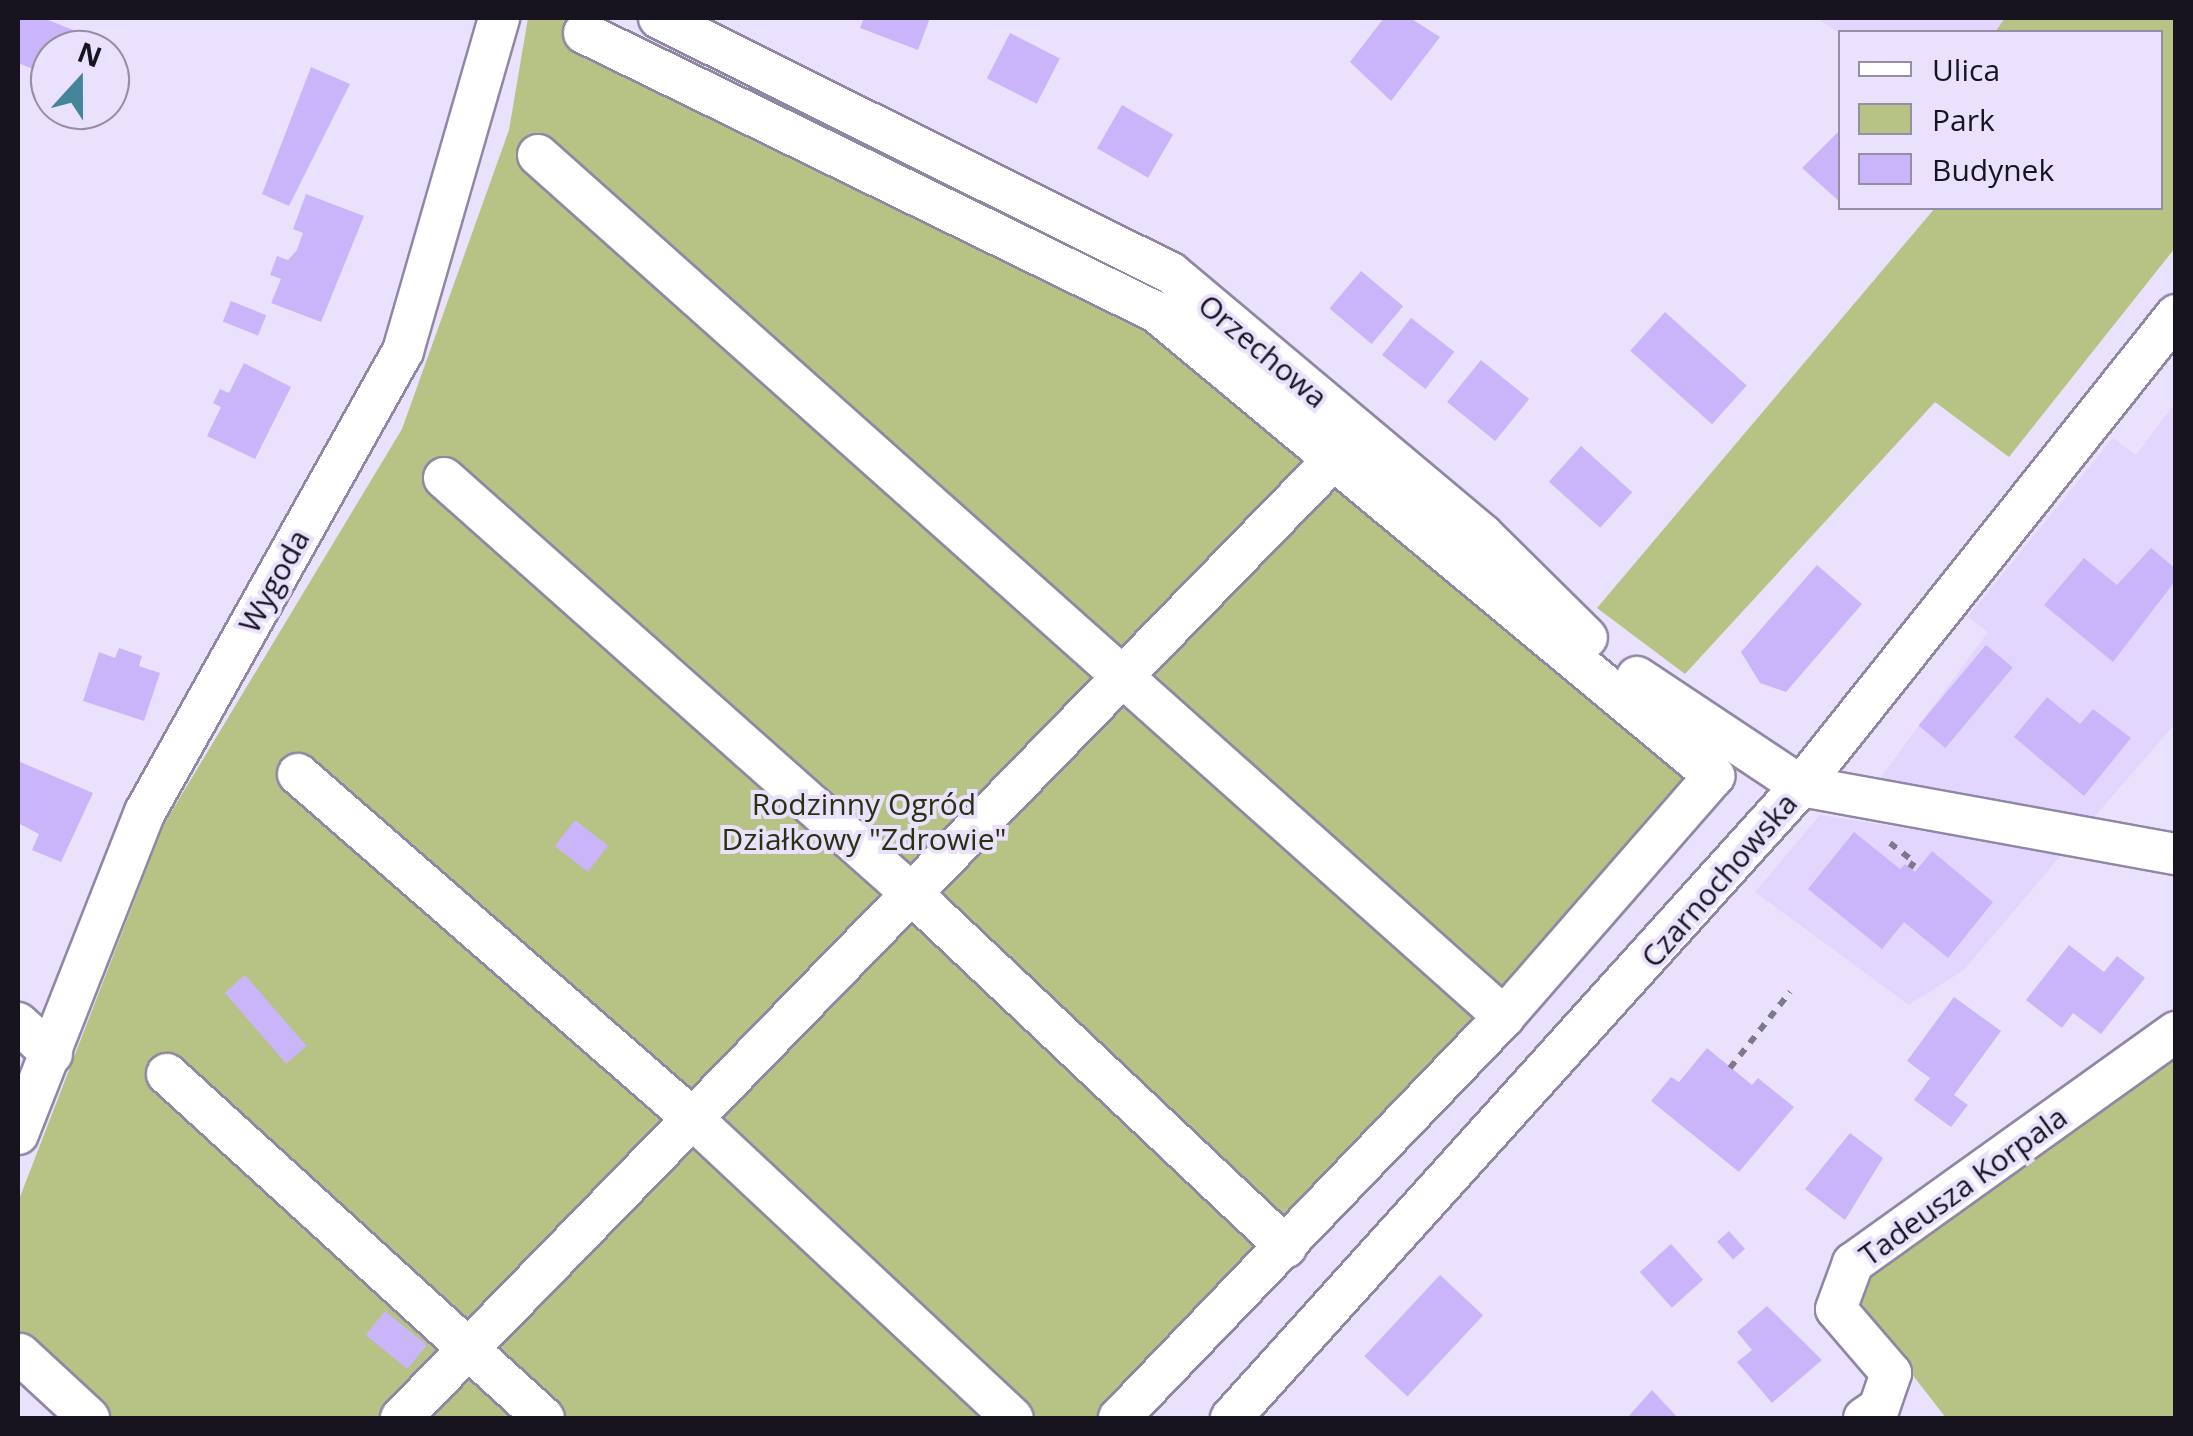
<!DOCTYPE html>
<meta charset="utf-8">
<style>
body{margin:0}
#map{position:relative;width:2193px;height:1436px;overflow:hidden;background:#eae2fd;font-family:"Open Sans",sans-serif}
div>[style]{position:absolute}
.built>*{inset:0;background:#e2d6fe}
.green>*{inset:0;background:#b7c384}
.building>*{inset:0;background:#cab4fa;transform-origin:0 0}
.path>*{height:6px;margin-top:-3px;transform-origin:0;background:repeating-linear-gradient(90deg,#7e788b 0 8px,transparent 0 16px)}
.roads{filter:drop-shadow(2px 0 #9087a5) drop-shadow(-2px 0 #9087a5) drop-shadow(0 2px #9087a5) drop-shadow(0 -2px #9087a5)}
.minor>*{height:40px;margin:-20px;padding:0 20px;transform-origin:20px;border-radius:20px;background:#fff}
span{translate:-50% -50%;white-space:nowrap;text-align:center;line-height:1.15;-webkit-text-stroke:8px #eae2fd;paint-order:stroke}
.street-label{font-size:30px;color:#17131f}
.park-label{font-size:30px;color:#2b3110}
.frame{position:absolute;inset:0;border:20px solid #17131f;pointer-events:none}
.legend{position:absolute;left:1838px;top:30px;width:325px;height:180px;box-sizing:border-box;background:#eae2fd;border:2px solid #968fa4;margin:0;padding:12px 18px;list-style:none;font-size:30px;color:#17131f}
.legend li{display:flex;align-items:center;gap:20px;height:50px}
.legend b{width:50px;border:2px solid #968fa4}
.north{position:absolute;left:30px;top:30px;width:100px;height:100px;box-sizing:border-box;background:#eae2fd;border:2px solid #968fa4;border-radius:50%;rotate:21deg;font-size:28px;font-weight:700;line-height:40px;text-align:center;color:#17131f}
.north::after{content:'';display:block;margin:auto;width:35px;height:45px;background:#458599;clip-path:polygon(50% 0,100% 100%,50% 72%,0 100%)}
</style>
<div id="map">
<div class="built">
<i style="clip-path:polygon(1817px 18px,2005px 18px,1995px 32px,1840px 34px)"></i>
<i style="clip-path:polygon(2175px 403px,2175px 724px,2089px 823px,1872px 789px,1988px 632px,1968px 617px,2113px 438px,2136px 455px)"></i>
<i style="clip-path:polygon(1820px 815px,2063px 853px,1964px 970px,1909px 1005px,1755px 892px)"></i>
</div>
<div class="green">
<i style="clip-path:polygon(528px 18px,598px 18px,1164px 294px,1731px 778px,1135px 1418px,71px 1418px,18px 1368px,18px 1202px,164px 824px,402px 429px,509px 130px)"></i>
<i style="clip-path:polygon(2005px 18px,2175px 18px,2175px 248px,2009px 457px,1935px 402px,1685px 674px,1597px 608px,1935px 208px,2160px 208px,2160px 32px,1995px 32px)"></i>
<i style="clip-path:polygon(2175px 1045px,2175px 1418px,1946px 1418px,1856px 1302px,1866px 1262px)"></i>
</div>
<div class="building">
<i style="clip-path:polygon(20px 18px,43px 18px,91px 37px,86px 50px,50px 50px,50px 76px,18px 63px)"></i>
<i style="clip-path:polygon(864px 18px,930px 18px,918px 50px,860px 28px)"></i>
<i style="clip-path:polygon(1384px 18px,1410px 18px,1440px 37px,1391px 101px,1350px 62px)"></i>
<i style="left:1010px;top:33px;width:56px;height:51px;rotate:27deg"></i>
<i style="clip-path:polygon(311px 67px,350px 84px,289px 206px,262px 194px)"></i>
<i style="left:1122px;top:105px;width:59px;height:50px;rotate:30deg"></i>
<i style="clip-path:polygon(1840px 130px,1840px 202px,1802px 168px)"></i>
<i style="clip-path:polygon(306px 194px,364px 216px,321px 322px,271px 303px,281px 279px,270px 275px,277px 256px,288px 260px,297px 250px,303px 233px,293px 229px)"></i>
<i style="left:1361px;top:271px;width:55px;height:49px;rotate:40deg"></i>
<i style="left:231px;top:301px;width:38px;height:22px;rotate:22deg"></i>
<i style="left:1665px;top:312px;width:110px;height:52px;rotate:42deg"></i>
<i style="left:1411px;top:318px;width:55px;height:47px;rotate:38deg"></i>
<i style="left:1481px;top:360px;width:62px;height:54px;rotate:39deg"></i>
<i style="clip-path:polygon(244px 363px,291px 387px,255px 459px,207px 436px,221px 407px,213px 403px,220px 389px,229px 393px)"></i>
<i style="left:1581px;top:446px;width:69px;height:48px;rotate:42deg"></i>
<i style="clip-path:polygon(2151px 548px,2176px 569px,2176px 580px,2113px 662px,2044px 605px,2084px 558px,2117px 585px)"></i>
<i style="clip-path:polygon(1817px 565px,1862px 604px,1786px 692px,1760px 683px,1741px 652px)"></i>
<i style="left:1986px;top:645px;width:35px;height:105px;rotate:40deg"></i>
<i style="clip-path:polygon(119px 648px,142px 656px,139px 666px,160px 673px,144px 721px,83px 701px,99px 652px,115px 658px)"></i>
<i style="clip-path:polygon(2047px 697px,2080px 724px,2093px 709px,2131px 738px,2084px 796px,2014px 737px)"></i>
<i style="clip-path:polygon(18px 761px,93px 793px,61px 862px,32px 850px,39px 834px,18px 823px)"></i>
<i style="left:575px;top:820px;width:42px;height:33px;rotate:38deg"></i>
<i style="clip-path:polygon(1854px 832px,1900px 869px,1905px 864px,1915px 872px,1932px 851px,1993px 902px,1948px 958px,1904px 922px,1882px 949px,1808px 889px)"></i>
<i style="clip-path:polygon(2069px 945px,2104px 972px,2117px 956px,2145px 978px,2101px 1034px,2073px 1013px,2062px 1028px,2026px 1000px)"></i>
<i style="left:245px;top:975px;width:94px;height:27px;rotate:49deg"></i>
<i style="clip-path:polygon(1954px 997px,2001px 1031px,1954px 1095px,1968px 1105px,1951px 1127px,1914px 1100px,1930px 1078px,1907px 1061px)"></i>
<i style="clip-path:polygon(1707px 1048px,1752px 1085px,1758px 1078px,1794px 1107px,1739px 1172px,1651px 1101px,1671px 1077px,1679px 1082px)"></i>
<i style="clip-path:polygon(1850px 1133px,1883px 1158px,1845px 1220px,1805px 1189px)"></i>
<i style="left:1729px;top:1231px;width:24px;height:16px;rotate:48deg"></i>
<i style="left:1671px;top:1244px;width:48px;height:42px;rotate:48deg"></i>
<i style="left:1440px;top:1275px;width:59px;height:111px;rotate:43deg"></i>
<i style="clip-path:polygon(1767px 1306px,1822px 1360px,1772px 1403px,1737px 1362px,1752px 1350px,1737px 1332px)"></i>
<i style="left:385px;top:1311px;width:54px;height:31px;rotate:39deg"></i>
<i style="clip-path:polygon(1652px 1390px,1678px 1418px,1627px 1418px)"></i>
</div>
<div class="path">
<i style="left:1890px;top:843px;width:31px;rotate:38deg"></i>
<i style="left:1914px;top:862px;width:7px;rotate:124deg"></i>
<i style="left:1730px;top:1068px;width:97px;rotate:-51.7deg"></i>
</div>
<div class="roads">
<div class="minor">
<i style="left:659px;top:18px;width:572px;rotate:26.48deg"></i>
<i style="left:1171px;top:273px;width:407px;rotate:40deg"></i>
<i style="left:1483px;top:535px;width:146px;rotate:44.7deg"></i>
<i style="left:584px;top:33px;width:636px;rotate:26deg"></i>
<i style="left:1156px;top:312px;width:726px;rotate:39.74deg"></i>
<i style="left:1714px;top:776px;width:320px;rotate:131.1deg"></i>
<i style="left:1504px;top:1017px;width:556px;rotate:133.83deg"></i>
<i style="left:538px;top:155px;width:1295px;rotate:41.74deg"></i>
<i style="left:444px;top:478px;width:625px;rotate:41.63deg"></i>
<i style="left:911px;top:893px;width:516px;rotate:43.35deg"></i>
<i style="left:1637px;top:677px;width:197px;rotate:33.6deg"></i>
<i style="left:1801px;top:786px;width:381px;rotate:10.3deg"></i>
<i style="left:298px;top:774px;width:523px;rotate:41.12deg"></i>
<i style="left:692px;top:1118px;width:439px;rotate:43.1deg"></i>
<i style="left:18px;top:1023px;width:46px;rotate:42.4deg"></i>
<i style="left:167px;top:1074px;width:510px;rotate:42.38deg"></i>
<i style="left:18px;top:1134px;width:346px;rotate:-68.5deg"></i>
<i style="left:145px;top:812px;width:528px;rotate:-60.77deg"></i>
<i style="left:403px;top:351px;width:347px;rotate:-73.9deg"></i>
<i style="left:20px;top:1354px;width:94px;rotate:42.8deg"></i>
<i style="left:401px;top:1418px;width:1346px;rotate:-45.78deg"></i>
<i style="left:1231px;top:1418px;width:851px;rotate:-47.95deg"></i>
<i style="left:1801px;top:786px;width:602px;rotate:-51.47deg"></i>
<i style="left:1864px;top:1418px;width:18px;rotate:-34deg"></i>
<i style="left:1879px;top:1408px;width:37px;rotate:-71deg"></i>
<i style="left:1891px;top:1373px;width:84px;rotate:-130.7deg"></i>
<i style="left:1836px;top:1309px;width:49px;rotate:-69.7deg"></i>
<i style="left:1853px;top:1263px;width:397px;rotate:-35.6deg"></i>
</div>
</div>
<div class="street-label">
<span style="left:1263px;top:351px;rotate:40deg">Orzechowa</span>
<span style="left:274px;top:581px;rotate:-61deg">Wygoda</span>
<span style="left:1719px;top:880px;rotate:-49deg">Czarnochowska</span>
<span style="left:1963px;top:1186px;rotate:-36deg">Tadeusza Korpala</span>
</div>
<div class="park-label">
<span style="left:864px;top:821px">Rodzinny Ogród<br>Działkowy "Zdrowie"</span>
</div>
<div class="frame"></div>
<ul class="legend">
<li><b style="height:12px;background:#fff"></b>Ulica</li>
<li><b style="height:28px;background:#b7c384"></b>Park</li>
<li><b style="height:28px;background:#cab4fa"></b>Budynek</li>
</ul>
<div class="north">N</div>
</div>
